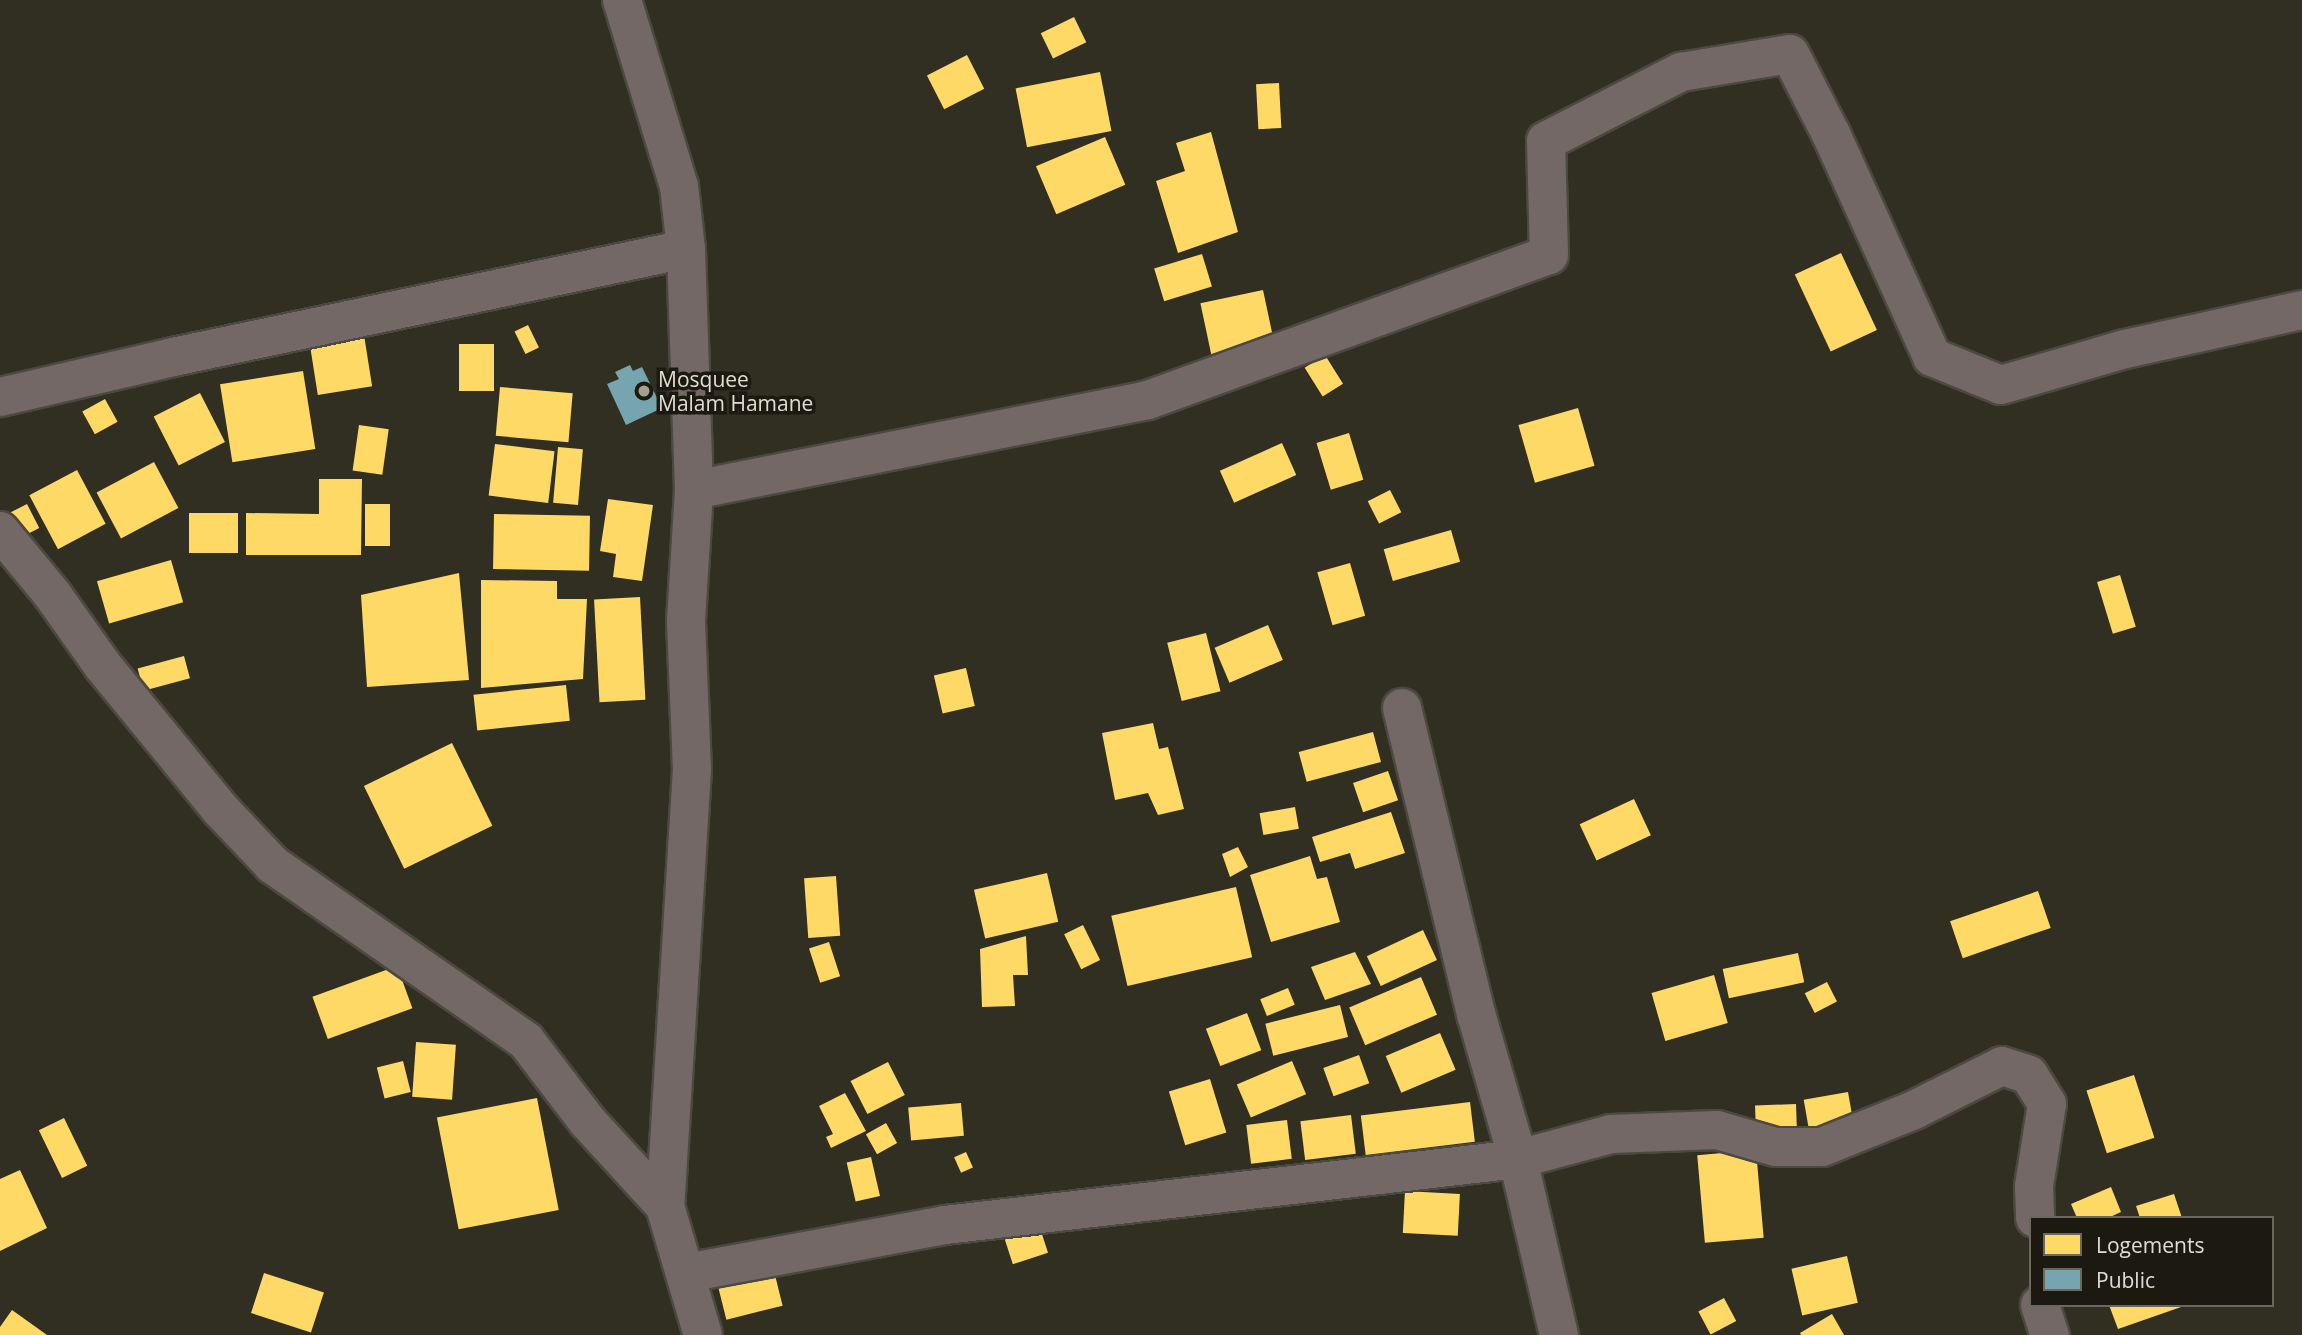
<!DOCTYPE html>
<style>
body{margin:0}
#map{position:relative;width:2302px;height:1335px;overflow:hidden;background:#312e22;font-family:"Open Sans",sans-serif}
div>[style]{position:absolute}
.homes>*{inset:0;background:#ffd966;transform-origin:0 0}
.public>*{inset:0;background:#76a5af}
.roads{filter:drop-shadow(2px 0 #4b4940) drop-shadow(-2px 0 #4b4940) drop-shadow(0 2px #4b4940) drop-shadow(0 -2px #4b4940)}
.street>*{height:38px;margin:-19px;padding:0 19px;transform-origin:19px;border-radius:19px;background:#746866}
.dots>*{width:19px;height:19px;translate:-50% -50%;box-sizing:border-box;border:4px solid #1b1910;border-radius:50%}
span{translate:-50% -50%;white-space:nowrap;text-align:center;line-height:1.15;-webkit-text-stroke:7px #1b1910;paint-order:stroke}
.poi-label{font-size:21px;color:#e0ddd0}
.left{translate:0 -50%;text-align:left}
.legend{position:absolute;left:2029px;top:1216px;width:245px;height:91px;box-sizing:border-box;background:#1b1910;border:2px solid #6a675d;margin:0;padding:9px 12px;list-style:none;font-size:21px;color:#e0ddd0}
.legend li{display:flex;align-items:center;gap:14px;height:35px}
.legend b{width:35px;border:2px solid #6a675d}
</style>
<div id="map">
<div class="homes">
<i style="left:1074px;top:17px;width:28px;height:37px;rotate:64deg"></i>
<i style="left:967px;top:55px;width:38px;height:45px;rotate:63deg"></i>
<i style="left:1100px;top:72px;width:60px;height:86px;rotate:79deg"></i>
<i style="left:1279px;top:83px;width:45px;height:23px;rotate:87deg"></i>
<i style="clip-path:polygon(1211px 132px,1238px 232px,1178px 253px,1156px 181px,1185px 171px,1176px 143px)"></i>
<i style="left:1105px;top:137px;width:52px;height:75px;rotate:67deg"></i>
<i style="left:1841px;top:253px;width:85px;height:51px;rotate:65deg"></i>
<i style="left:1202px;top:254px;width:34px;height:50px;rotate:73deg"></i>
<i style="left:1263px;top:290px;width:52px;height:64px;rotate:78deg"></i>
<i style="left:528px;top:325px;width:25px;height:15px;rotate:64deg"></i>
<i style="left:364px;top:335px;width:52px;height:55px;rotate:81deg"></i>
<i style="left:459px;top:344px;width:35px;height:47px"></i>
<i style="left:1325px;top:355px;width:34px;height:24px;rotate:58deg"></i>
<i style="left:303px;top:371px;width:79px;height:84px;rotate:81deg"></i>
<i style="left:500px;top:387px;width:73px;height:49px;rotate:5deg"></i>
<i style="left:200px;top:393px;width:55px;height:52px;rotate:63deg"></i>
<i style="left:105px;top:399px;width:26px;height:26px;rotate:61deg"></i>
<i style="left:1578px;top:408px;width:60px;height:62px;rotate:74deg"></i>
<i style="left:359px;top:425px;width:30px;height:46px;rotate:8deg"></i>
<i style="left:1349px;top:433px;width:49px;height:34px;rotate:73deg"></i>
<i style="left:1282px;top:443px;width:35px;height:68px;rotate:66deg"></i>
<i style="left:495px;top:444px;width:60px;height:52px;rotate:7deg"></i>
<i style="left:558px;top:447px;width:25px;height:56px;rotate:5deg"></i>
<i style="left:154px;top:462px;width:52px;height:65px;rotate:62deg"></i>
<i style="left:77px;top:470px;width:61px;height:54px;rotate:62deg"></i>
<i style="clip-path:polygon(319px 479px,362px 479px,361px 555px,246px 555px,246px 513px,319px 514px)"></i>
<i style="left:1390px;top:490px;width:25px;height:25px;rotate:63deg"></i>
<i style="clip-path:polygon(608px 499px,653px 505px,642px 581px,613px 577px,616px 554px,600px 551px)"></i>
<i style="left:27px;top:504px;width:27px;height:22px;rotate:63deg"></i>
<i style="left:365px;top:504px;width:25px;height:42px"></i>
<i style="left:189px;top:513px;width:49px;height:40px"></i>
<i style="left:494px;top:514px;width:96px;height:55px;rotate:1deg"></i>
<i style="left:1451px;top:530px;width:33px;height:70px;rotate:74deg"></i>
<i style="left:171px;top:560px;width:44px;height:77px;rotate:74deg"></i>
<i style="left:1350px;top:563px;width:55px;height:34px;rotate:74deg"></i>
<i style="clip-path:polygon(459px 573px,469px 680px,367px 687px,361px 595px)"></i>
<i style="left:2120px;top:575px;width:54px;height:24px;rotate:73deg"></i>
<i style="clip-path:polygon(481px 580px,557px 581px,557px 599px,587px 599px,583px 679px,481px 688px)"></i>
<i style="left:640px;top:597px;width:103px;height:46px;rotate:87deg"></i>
<i style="left:1268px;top:625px;width:38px;height:58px;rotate:67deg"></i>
<i style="left:1206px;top:633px;width:60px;height:40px;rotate:76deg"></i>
<i style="left:184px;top:656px;width:23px;height:48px;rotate:75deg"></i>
<i style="left:966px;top:668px;width:39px;height:33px;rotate:77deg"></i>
<i style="left:566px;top:685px;width:36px;height:93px;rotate:84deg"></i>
<i style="clip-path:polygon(1153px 723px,1159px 749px,1168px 747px,1184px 809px,1158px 815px,1148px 793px,1115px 800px,1102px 733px)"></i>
<i style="left:1373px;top:732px;width:31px;height:77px;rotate:75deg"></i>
<i style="left:452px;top:743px;width:92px;height:98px;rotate:64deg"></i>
<i style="left:1388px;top:771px;width:31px;height:37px;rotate:71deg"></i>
<i style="left:1634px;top:799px;width:40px;height:60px;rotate:65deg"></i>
<i style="left:1295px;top:807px;width:22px;height:36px;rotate:80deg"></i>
<i style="clip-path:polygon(1391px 812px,1405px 853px,1355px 869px,1350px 853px,1320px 862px,1312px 837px)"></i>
<i style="clip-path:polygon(1238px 847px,1248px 867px,1230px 877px,1222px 854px)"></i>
<i style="clip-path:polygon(1310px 856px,1317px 879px,1327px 877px,1340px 922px,1271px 942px,1250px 875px)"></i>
<i style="left:1047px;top:873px;width:50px;height:75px;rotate:77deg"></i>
<i style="left:836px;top:876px;width:60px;height:32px;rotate:86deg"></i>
<i style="left:1236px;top:887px;width:72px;height:128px;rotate:77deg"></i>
<i style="left:2038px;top:891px;width:39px;height:93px;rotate:71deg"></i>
<i style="left:1083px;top:925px;width:39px;height:21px;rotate:64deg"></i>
<i style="left:1423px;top:930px;width:33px;height:62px;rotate:65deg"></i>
<i style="clip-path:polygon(1026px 936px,1028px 975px,1013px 975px,1015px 1006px,982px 1007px,980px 949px)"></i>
<i style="left:829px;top:942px;width:36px;height:21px;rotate:72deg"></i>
<i style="clip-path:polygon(1355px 952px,1371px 984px,1325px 1000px,1311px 967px)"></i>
<i style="left:1798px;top:953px;width:30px;height:77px;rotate:78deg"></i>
<i style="left:397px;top:966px;width:45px;height:90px;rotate:70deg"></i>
<i style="left:1714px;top:975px;width:50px;height:65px;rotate:74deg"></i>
<i style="left:1421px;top:977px;width:41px;height:78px;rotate:67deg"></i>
<i style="left:1827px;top:982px;width:22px;height:25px;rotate:63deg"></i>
<i style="left:1288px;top:988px;width:18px;height:30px;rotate:68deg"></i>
<i style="left:1340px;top:1005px;width:33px;height:77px;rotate:76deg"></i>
<i style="left:1247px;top:1013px;width:40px;height:44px;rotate:69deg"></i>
<i style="left:1440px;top:1033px;width:40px;height:59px;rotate:67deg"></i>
<i style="left:416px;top:1042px;width:40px;height:55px;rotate:4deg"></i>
<i style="left:1359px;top:1055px;width:30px;height:38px;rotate:70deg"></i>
<i style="left:403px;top:1061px;width:32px;height:27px;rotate:76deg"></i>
<i style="left:1292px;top:1061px;width:36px;height:60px;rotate:67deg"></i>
<i style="left:888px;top:1062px;width:37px;height:42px;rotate:63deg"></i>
<i style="left:2134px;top:1075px;width:66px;height:50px;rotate:72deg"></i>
<i style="left:1210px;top:1079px;width:56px;height:43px;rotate:73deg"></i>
<i style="left:1848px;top:1092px;width:39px;height:45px;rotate:80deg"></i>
<i style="clip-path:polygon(845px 1093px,866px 1131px,831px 1148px,826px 1137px,833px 1134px,819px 1106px)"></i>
<i style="left:537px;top:1098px;width:114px;height:102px;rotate:79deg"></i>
<i style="left:1470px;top:1102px;width:40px;height:110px;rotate:83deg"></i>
<i style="left:961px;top:1103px;width:33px;height:53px;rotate:85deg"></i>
<i style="left:1796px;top:1104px;width:33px;height:41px;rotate:88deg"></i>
<i style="left:1351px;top:1115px;width:39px;height:51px;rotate:83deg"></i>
<i style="left:64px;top:1118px;width:53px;height:28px;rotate:64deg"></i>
<i style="left:1287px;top:1120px;width:39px;height:41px;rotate:83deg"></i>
<i style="left:886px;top:1123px;width:23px;height:23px;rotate:61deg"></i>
<i style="left:1756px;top:1150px;width:88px;height:59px;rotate:85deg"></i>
<i style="left:966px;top:1152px;width:17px;height:13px;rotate:66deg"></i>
<i style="left:871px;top:1157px;width:40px;height:25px;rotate:77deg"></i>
<i style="clip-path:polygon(20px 1170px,47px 1228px,0 1251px,0 1179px)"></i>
<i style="clip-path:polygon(2111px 1187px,2121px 1212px,2108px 1218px,2077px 1218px,2071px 1204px)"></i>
<i style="left:1405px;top:1191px;width:55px;height:42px;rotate:3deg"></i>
<i style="clip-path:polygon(2174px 1194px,2182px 1218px,2140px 1218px,2136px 1206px)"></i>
<i style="left:1040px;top:1228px;width:26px;height:37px;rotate:72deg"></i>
<i style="left:1847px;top:1256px;width:48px;height:57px;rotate:77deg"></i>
<i style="left:772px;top:1263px;width:44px;height:58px;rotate:76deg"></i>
<i style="left:264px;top:1273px;width:63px;height:42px;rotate:18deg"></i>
<i style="left:1724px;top:1298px;width:26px;height:29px;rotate:62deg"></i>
<i style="clip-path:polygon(2109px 1305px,2184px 1305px,2184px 1306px,2118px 1329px)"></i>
<i style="clip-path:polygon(12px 1310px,47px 1335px,0 1335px,0 1327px)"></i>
<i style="clip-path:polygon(1832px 1314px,1844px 1335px,1801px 1335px,1800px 1333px)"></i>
</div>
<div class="public">
<i style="clip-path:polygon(630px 365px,633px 371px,642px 367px,662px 408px,626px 425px,607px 384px,619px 379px,615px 372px)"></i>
</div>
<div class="roads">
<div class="street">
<i style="left:622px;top:0;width:195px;rotate:73deg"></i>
<i style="left:679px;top:186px;width:63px;rotate:83.7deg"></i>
<i style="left:686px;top:249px;width:241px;rotate:88.1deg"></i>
<i style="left:694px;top:490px;width:131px;rotate:93.5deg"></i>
<i style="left:686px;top:621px;width:148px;rotate:87.7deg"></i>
<i style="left:692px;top:769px;width:438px;rotate:93.5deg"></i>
<i style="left:665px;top:1206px;width:134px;rotate:73.6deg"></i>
<i style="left:0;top:397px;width:178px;rotate:-13deg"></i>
<i style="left:173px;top:357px;width:524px;rotate:-11.89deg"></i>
<i style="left:694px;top:490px;width:463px;rotate:-11.2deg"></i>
<i style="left:1148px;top:400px;width:426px;rotate:-19.9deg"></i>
<i style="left:1549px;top:255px;width:114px;rotate:-91.5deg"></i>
<i style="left:1546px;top:141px;width:152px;rotate:-27.1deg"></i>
<i style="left:1681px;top:72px;width:110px;rotate:-9.4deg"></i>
<i style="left:1790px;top:54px;width:90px;rotate:62.9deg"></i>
<i style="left:1831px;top:134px;width:245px;rotate:65.6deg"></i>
<i style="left:1932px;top:357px;width:74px;rotate:22.1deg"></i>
<i style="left:2001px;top:385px;width:129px;rotate:-16.2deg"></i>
<i style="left:2125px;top:349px;width:181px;rotate:-12.4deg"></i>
<i style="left:0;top:531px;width:82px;rotate:50.5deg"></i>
<i style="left:52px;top:594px;width:88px;rotate:54.7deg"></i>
<i style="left:103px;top:666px;width:186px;rotate:50.7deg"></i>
<i style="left:221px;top:810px;width:76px;rotate:46.6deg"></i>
<i style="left:273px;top:865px;width:308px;rotate:34.8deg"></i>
<i style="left:526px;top:1041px;width:102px;rotate:52.6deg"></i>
<i style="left:588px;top:1122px;width:114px;rotate:47.5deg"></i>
<i style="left:1402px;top:708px;width:318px;rotate:76.4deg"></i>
<i style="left:1477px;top:1017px;width:148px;rotate:73.9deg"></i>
<i style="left:1518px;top:1159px;width:181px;rotate:76.9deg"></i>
<i style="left:686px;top:1273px;width:263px;rotate:-10.5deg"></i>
<i style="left:945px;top:1225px;width:577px;rotate:-6.57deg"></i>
<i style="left:1518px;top:1159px;width:96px;rotate:-15deg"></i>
<i style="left:1611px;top:1134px;width:106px;rotate:-2.2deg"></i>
<i style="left:1717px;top:1130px;width:61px;rotate:16.1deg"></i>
<i style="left:1776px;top:1147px;width:46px"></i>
<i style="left:1822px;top:1147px;width:99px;rotate:-21.9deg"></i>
<i style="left:1914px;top:1110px;width:98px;rotate:-26.6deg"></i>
<i style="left:2002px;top:1066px;width:28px;rotate:18deg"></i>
<i style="left:2029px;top:1075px;width:34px;rotate:58deg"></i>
<i style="left:2047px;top:1104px;width:83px;rotate:99deg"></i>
<i style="left:2034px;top:1186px;width:32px;rotate:88deg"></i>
<i style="left:2040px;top:1305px;width:32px;rotate:72deg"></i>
</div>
</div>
<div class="dots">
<i style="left:644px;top:391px;background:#a3a093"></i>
</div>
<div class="poi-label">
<span class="left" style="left:658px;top:391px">Mosquee<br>Malam Hamane</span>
</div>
<ul class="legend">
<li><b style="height:19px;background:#ffd966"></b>Logements</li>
<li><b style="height:19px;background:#76a5af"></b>Public</li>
</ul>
</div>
